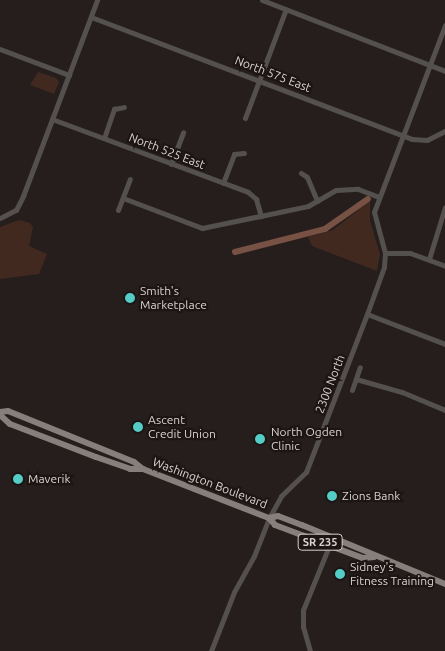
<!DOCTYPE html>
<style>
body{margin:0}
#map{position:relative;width:445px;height:651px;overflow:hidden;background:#251e1c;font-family:Ubuntu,sans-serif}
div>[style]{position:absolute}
.green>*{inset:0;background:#422920}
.canal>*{height:5.5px;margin:-2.75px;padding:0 2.75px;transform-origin:2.75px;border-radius:2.75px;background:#775144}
.minor>*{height:5px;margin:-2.5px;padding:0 2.5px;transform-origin:2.5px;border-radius:2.5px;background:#54504e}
.major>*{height:6px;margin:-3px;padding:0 3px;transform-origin:3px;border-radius:3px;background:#877f7c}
.dots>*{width:14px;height:14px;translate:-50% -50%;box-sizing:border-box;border:2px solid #1c1513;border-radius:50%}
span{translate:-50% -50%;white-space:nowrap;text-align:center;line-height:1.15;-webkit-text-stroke:4.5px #1c1513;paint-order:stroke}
.shield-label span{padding:1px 4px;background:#1c1513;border:1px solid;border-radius:4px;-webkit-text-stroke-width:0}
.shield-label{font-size:11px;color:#d8d3d1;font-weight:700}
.street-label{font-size:12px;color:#d8d3d1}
.poi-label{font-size:12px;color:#d8d3d1}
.left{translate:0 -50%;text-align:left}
</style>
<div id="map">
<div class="green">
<i style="clip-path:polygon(38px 72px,56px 78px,59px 82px,54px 94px,30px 85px)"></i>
<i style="clip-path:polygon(370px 201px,370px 221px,380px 254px,377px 271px,312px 246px,308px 237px,333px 230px)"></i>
<i style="clip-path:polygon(19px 220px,30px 223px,33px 227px,29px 246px,47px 254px,39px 274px,0 279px,0 227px)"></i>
</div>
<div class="canal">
<i style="left:235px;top:252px;width:93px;rotate:-14.3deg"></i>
<i style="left:325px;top:229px;width:52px;rotate:-34.9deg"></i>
</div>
<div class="minor">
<i style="left:262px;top:0;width:196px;rotate:21.2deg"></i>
<i style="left:91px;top:17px;width:343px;rotate:20.8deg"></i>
<i style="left:412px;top:139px;width:15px;rotate:4deg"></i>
<i style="left:427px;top:140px;width:20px;rotate:-27deg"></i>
<i style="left:0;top:49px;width:74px;rotate:20.6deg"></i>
<i style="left:245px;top:118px;width:116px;rotate:-69.4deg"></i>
<i style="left:52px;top:119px;width:209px;rotate:20.4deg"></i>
<i style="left:248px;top:192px;width:11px;rotate:41deg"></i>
<i style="left:256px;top:199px;width:18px;rotate:74deg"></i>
<i style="left:104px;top:138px;width:31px;rotate:-71deg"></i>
<i style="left:114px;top:109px;width:10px;rotate:-11deg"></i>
<i style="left:171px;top:164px;width:34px;rotate:-69deg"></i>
<i style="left:301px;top:173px;width:7px;rotate:34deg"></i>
<i style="left:307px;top:177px;width:26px;rotate:67deg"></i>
<i style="left:223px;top:183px;width:31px;rotate:-69deg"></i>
<i style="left:234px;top:154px;width:10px;rotate:-6deg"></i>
<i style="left:123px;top:198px;width:85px;rotate:20.8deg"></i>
<i style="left:202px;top:228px;width:108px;rotate:-11.7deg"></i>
<i style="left:308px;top:206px;width:32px;rotate:-30deg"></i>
<i style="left:336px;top:190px;width:22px;rotate:-3deg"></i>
<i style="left:358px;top:189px;width:22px;rotate:21deg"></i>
<i style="left:118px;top:210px;width:33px;rotate:-69deg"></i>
<i style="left:0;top:218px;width:18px;rotate:-27deg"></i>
<i style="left:16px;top:210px;width:16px;rotate:-63deg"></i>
<i style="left:23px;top:196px;width:210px;rotate:-69.3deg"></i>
<i style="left:385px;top:253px;width:25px"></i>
<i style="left:410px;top:253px;width:37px;rotate:20deg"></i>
<i style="left:429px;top:259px;width:54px;rotate:-72.9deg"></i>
<i style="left:367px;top:314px;width:84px;rotate:21deg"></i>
<i style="left:356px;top:379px;width:48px;rotate:15.8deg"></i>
<i style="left:402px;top:392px;width:47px;rotate:22.7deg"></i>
<i style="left:352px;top:390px;width:24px;rotate:-71deg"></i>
<i style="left:211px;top:651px;width:63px;rotate:-68.7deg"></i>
<i style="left:234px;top:592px;width:41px;rotate:-60.9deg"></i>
<i style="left:254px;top:556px;width:41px;rotate:-68.5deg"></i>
<i style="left:269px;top:518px;width:25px;rotate:-61deg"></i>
<i style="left:281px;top:496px;width:35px;rotate:-44deg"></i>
<i style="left:306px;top:472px;width:169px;rotate:-68.9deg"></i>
<i style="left:367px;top:314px;width:50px;rotate:-70.1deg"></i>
<i style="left:384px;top:267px;width:14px;rotate:-86deg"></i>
<i style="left:385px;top:253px;width:42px;rotate:-105deg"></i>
<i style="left:374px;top:212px;width:200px;rotate:-69.2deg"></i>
<i style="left:310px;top:651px;width:25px;rotate:-106deg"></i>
<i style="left:303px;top:627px;width:17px;rotate:-90deg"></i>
<i style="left:303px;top:610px;width:69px;rotate:-67.9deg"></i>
</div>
<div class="major">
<i style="left:0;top:412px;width:8px;rotate:-7deg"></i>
<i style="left:8px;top:411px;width:136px;rotate:22deg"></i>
<i style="left:134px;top:462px;width:11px;rotate:38deg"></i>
<i style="left:143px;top:469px;width:135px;rotate:21.3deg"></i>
<i style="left:269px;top:518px;width:9px;rotate:49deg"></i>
<i style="left:275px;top:525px;width:94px;rotate:20.6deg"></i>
<i style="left:363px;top:558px;width:11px;rotate:-5deg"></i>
<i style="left:0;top:415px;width:13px;rotate:42deg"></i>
<i style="left:10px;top:424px;width:92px;rotate:21deg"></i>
<i style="left:96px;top:457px;width:36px;rotate:19deg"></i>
<i style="left:130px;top:469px;width:13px"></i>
<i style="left:269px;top:518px;width:9px;rotate:-13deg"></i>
<i style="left:278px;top:516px;width:26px;rotate:21deg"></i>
<i style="left:302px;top:525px;width:155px;rotate:22.4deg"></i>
</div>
<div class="dots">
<i style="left:130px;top:298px;background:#54cdc6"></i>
<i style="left:138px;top:427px;background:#54cdc6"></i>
<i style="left:260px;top:439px;background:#54cdc6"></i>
<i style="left:18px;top:479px;background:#54cdc6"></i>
<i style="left:332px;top:496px;background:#54cdc6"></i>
<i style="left:340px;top:574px;background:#54cdc6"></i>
</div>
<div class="shield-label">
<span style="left:320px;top:542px">SR 235</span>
</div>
<div class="street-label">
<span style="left:273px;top:74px;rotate:21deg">North 575 East</span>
<span style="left:167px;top:151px;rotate:21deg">North 525 East</span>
<span style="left:330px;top:384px;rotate:-69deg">2300 North</span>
<span style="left:210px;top:483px;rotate:21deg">Washington Boulevard</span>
</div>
<div class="poi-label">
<span class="left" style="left:140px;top:298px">Smith's<br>Marketplace</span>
<span class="left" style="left:148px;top:427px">Ascent<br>Credit Union</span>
<span class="left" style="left:271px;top:439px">North Ogden<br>Clinic</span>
<span class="left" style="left:28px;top:479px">Maverik</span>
<span class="left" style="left:342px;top:496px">Zions Bank</span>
<span class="left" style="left:350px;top:574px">Sidney's<br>Fitness Training</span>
</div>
</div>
